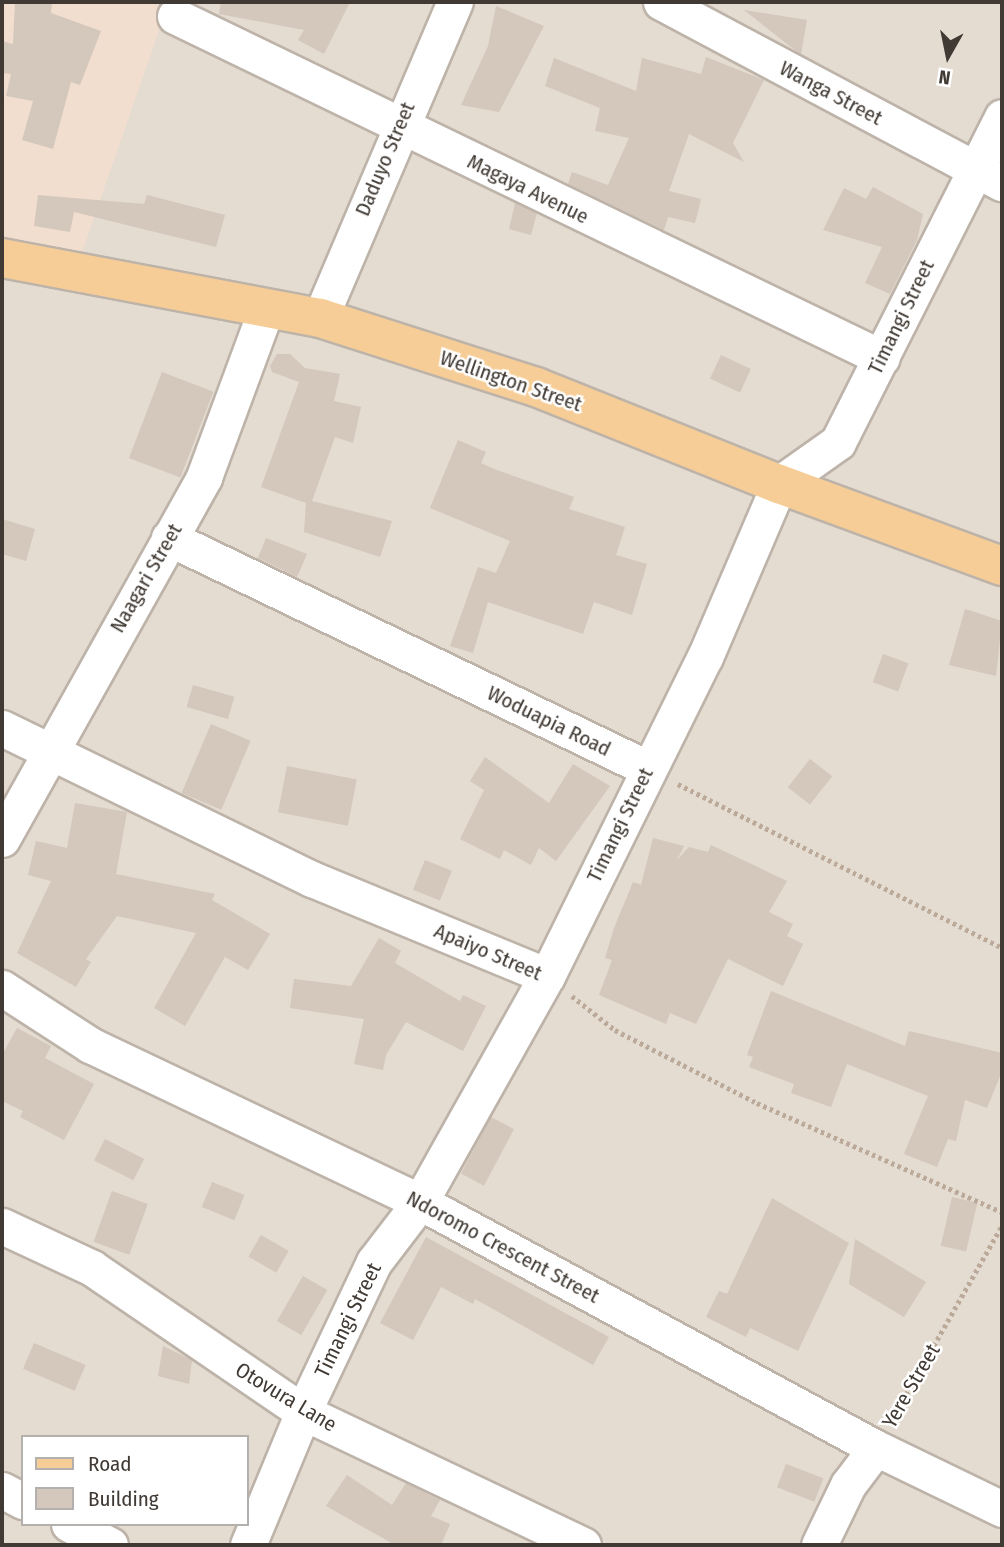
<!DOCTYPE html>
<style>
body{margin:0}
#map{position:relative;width:1004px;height:1547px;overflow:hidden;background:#f0eae3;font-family:"Fira Sans Condensed",sans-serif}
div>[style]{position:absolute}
.residential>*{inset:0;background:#e4dbd1}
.commercial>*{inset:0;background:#f1decf}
.building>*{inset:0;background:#d4c7bc;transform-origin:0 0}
.path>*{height:4.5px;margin-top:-2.25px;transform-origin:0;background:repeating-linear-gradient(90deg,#ba9 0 3.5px,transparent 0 7px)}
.roads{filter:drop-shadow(2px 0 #bdb3a9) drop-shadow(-2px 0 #bdb3a9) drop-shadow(0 2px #bdb3a9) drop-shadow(0 -2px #bdb3a9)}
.street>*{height:35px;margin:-17.5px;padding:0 17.5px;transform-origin:17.5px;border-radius:17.5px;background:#fff}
.primary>*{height:38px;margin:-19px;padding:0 19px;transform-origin:19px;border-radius:19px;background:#f6cd96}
span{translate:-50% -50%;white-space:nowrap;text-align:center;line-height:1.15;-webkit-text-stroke:5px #fff;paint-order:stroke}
.street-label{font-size:21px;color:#413a34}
.frame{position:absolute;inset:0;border:4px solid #413a34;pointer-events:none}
.legend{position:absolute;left:21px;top:1435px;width:228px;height:91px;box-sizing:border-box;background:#fff;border:2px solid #b3b0ae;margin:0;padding:9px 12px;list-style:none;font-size:21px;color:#413a34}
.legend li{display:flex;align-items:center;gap:14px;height:35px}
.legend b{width:35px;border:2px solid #b3b0ae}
.north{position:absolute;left:913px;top:21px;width:70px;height:70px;-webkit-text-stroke:5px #fff;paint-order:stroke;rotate:189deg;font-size:19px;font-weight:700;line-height:28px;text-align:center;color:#413a34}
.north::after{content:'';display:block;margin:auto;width:24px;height:32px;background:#413a34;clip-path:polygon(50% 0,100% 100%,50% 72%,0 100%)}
</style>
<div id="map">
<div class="residential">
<i style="clip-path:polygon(evenodd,2px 2px,1002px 2px,1002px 1545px,2px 1545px,2px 2px,23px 1437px,247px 1437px,247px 1524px,23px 1524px,23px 1437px)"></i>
</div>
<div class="commercial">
<i style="clip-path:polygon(2px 2px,169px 2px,81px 255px,2px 239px)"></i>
</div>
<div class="building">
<i style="clip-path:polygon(15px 2px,52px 2px,51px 13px,101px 31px,80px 85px,71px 82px,53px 149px,22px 140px,33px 101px,6px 96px,11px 74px,2px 73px,2px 41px,13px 44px)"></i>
<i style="clip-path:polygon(221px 2px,350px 2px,324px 54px,298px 40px,304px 30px,219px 14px)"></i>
<i style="clip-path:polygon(496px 6px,544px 26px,499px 112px,461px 105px,488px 46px)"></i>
<i style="clip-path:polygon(744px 10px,807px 20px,801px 54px,796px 51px)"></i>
<i style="clip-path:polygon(706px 57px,764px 80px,733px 143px,744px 162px,689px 134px,669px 191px,701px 199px,695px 223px,668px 217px,664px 230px,568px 184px,572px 172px,608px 185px,629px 138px,595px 131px,600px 108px,545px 86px,554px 58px,636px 91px,642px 58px,701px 74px)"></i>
<i style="clip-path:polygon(873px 187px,923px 214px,917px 240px,890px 294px,865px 283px,882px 247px,823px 230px,844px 188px,866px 199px)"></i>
<i style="clip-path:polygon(38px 195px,144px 204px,147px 195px,225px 215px,216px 247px,74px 212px,70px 232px,34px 226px)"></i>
<i style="clip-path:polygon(515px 203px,537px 213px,531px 235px,509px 229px)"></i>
<i style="clip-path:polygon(277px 354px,290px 354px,305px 368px,340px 374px,334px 401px,361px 407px,353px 443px,335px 437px,312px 501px,392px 521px,380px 557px,304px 532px,306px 503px,261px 487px,299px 382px,272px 372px,270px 366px)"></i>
<i style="left:721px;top:355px;width:33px;height:26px;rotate:25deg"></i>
<i style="left:162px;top:372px;width:55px;height:92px;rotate:21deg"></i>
<i style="clip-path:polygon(458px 440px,486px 452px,481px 463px,494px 469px,574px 497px,569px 509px,625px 527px,616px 555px,647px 564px,632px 615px,594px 602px,583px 634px,488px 602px,473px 653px,450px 646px,478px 567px,496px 573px,510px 541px,430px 508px)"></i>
<i style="clip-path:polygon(2px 519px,35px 529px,26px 561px,2px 554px)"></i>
<i style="clip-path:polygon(266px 538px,307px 554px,297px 577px,258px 558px)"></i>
<i style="clip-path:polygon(965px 609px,1002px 621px,996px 676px,949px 665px)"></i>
<i style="left:883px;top:654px;width:27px;height:30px;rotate:20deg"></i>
<i style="left:193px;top:685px;width:43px;height:23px;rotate:16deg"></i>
<i style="left:211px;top:724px;width:43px;height:75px;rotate:23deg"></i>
<i style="clip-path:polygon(485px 757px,549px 803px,573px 764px,610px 786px,556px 861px,539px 848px,531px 865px,504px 850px,500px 859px,460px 839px,484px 790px,470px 781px)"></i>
<i style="left:810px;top:759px;width:28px;height:36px;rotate:38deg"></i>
<i style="left:287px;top:766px;width:71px;height:47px;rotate:11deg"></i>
<i style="clip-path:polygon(75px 803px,127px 812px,116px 874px,215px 894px,212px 900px,270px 934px,248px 970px,225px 957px,185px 1026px,154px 1008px,196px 933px,117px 916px,86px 959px,91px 962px,76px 987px,17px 953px,51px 881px,28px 875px,36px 841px,67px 848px)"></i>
<i style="clip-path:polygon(653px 838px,684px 846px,677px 860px,689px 847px,708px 852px,711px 845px,787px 881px,769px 912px,793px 924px,787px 936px,803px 944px,783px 986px,728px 959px,696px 1024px,670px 1013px,666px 1024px,599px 995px,612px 960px,605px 958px,614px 928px,633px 882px,641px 885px)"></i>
<i style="left:425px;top:860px;width:29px;height:32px;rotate:22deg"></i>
<i style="clip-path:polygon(379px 938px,401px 951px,395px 963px,460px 1001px,463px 995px,486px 1006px,463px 1051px,406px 1022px,386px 1055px,383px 1070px,354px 1064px,364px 1019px,290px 1008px,294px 979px,351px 986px)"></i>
<i style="clip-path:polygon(771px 991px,905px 1046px,909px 1031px,1002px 1053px,1002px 1071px,987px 1108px,965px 1100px,956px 1141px,948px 1139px,937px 1167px,904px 1154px,928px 1096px,847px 1064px,831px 1107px,791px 1093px,794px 1084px,749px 1067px,753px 1057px,747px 1055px)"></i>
<i style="clip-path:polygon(17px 1028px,51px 1046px,45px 1058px,94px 1084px,64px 1140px,20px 1117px,23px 1111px,2px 1101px,2px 1055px)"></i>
<i style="left:491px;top:1117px;width:26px;height:64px;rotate:28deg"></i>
<i style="left:105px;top:1139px;width:44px;height:24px;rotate:27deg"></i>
<i style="left:212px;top:1182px;width:35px;height:27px;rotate:22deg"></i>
<i style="left:112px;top:1191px;width:38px;height:54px;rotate:20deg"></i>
<i style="left:952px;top:1197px;width:26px;height:50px;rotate:13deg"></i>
<i style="clip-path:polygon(772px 1198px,849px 1243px,798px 1351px,750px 1328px,746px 1337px,706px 1317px,719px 1291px,727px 1294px)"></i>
<i style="left:261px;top:1235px;width:32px;height:25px;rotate:30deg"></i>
<i style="clip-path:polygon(426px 1237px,609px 1337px,593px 1365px,475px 1299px,473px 1304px,441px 1287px,413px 1340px,380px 1323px)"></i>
<i style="clip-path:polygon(855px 1239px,926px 1282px,904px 1317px,849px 1284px)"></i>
<i style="left:303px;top:1276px;width:28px;height:52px;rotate:30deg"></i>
<i style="left:34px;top:1343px;width:56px;height:28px;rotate:23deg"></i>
<i style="clip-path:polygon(163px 1346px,192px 1360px,189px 1384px,158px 1376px)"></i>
<i style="left:786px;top:1464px;width:40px;height:25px;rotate:21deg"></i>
<i style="clip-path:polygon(347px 1475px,392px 1505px,406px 1483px,440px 1500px,431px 1516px,450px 1524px,441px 1545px,395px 1545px,326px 1506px)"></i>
</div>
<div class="path">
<i style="left:678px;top:784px;width:363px;rotate:26.8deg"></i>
<i style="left:572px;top:996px;width:55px;rotate:38.3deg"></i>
<i style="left:615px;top:1030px;width:160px;rotate:27.2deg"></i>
<i style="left:757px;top:1103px;width:268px;rotate:24deg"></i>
<i style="left:892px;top:1419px;width:223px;rotate:-60.4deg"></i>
</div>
<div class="roads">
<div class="street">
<i style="left:661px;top:2px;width:386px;rotate:28deg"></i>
<i style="left:175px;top:16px;width:785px;rotate:25.81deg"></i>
<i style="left:320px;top:318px;width:344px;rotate:-66.9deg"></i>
<i style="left:169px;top:538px;width:530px;rotate:25.7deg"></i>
<i style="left:2px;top:728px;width:345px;rotate:26deg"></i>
<i style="left:312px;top:879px;width:254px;rotate:22.4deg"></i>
<i style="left:2px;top:839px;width:415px;rotate:-60.8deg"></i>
<i style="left:204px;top:477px;width:181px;rotate:-69.7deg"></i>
<i style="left:2px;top:988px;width:105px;rotate:32.9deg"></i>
<i style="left:90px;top:1045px;width:365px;rotate:25.4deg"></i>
<i style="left:420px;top:1202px;width:518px;rotate:28.35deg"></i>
<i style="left:876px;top:1448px;width:140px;rotate:25.8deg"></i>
<i style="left:2px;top:1226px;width:99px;rotate:25deg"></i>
<i style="left:92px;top:1268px;width:255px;rotate:34.3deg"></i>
<i style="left:303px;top:1412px;width:310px;rotate:25.4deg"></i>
<i style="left:2px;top:1490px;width:24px;rotate:28deg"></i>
<i style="left:69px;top:1524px;width:46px;rotate:27.1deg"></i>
<i style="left:248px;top:1545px;width:144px;rotate:-67.5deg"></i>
<i style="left:303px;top:1412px;width:166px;rotate:-64.7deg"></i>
<i style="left:374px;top:1262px;width:76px;rotate:-52.5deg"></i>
<i style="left:420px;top:1202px;width:259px;rotate:-60.7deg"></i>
<i style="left:547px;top:976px;width:356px;rotate:-63.7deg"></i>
<i style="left:705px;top:657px;width:188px;rotate:-66.8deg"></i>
<i style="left:779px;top:484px;width:72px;rotate:-35.4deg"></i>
<i style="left:838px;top:442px;width:364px;rotate:-63.2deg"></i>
<i style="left:819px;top:1545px;width:67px;rotate:-64.2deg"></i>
<i style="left:848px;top:1485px;width:46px;rotate:-52.9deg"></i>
</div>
<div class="primary">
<i style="left:2px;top:258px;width:324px;rotate:10.7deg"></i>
<i style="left:320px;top:318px;width:227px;rotate:17.7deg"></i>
<i style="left:536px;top:387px;width:262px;rotate:21.8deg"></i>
<i style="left:779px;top:484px;width:238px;rotate:20.2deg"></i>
</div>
</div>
<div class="street-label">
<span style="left:831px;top:93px;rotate:28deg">Wanga Street</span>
<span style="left:385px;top:159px;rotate:-67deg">Daduyo Street</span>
<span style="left:528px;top:189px;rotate:26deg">Magaya Avenue</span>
<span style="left:901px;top:317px;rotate:-64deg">Timangi Street</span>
<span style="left:511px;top:381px;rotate:19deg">Wellington Street</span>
<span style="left:146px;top:578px;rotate:-60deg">Naagari Street</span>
<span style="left:549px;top:721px;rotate:26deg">Woduapia Road</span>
<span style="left:620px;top:825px;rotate:-64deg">Timangi Street</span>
<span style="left:488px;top:952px;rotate:23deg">Apaiyo Street</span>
<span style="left:503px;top:1247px;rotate:28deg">Ndoromo Crescent Street</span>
<span style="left:348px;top:1320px;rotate:-64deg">Timangi Street</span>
<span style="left:911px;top:1386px;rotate:-60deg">Yere Street</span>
<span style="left:286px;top:1397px;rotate:31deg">Otovura Lane</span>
</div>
<div class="frame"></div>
<ul class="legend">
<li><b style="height:9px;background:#f6cd96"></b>Road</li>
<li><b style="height:19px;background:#d4c7bc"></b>Building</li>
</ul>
<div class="north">N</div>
</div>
